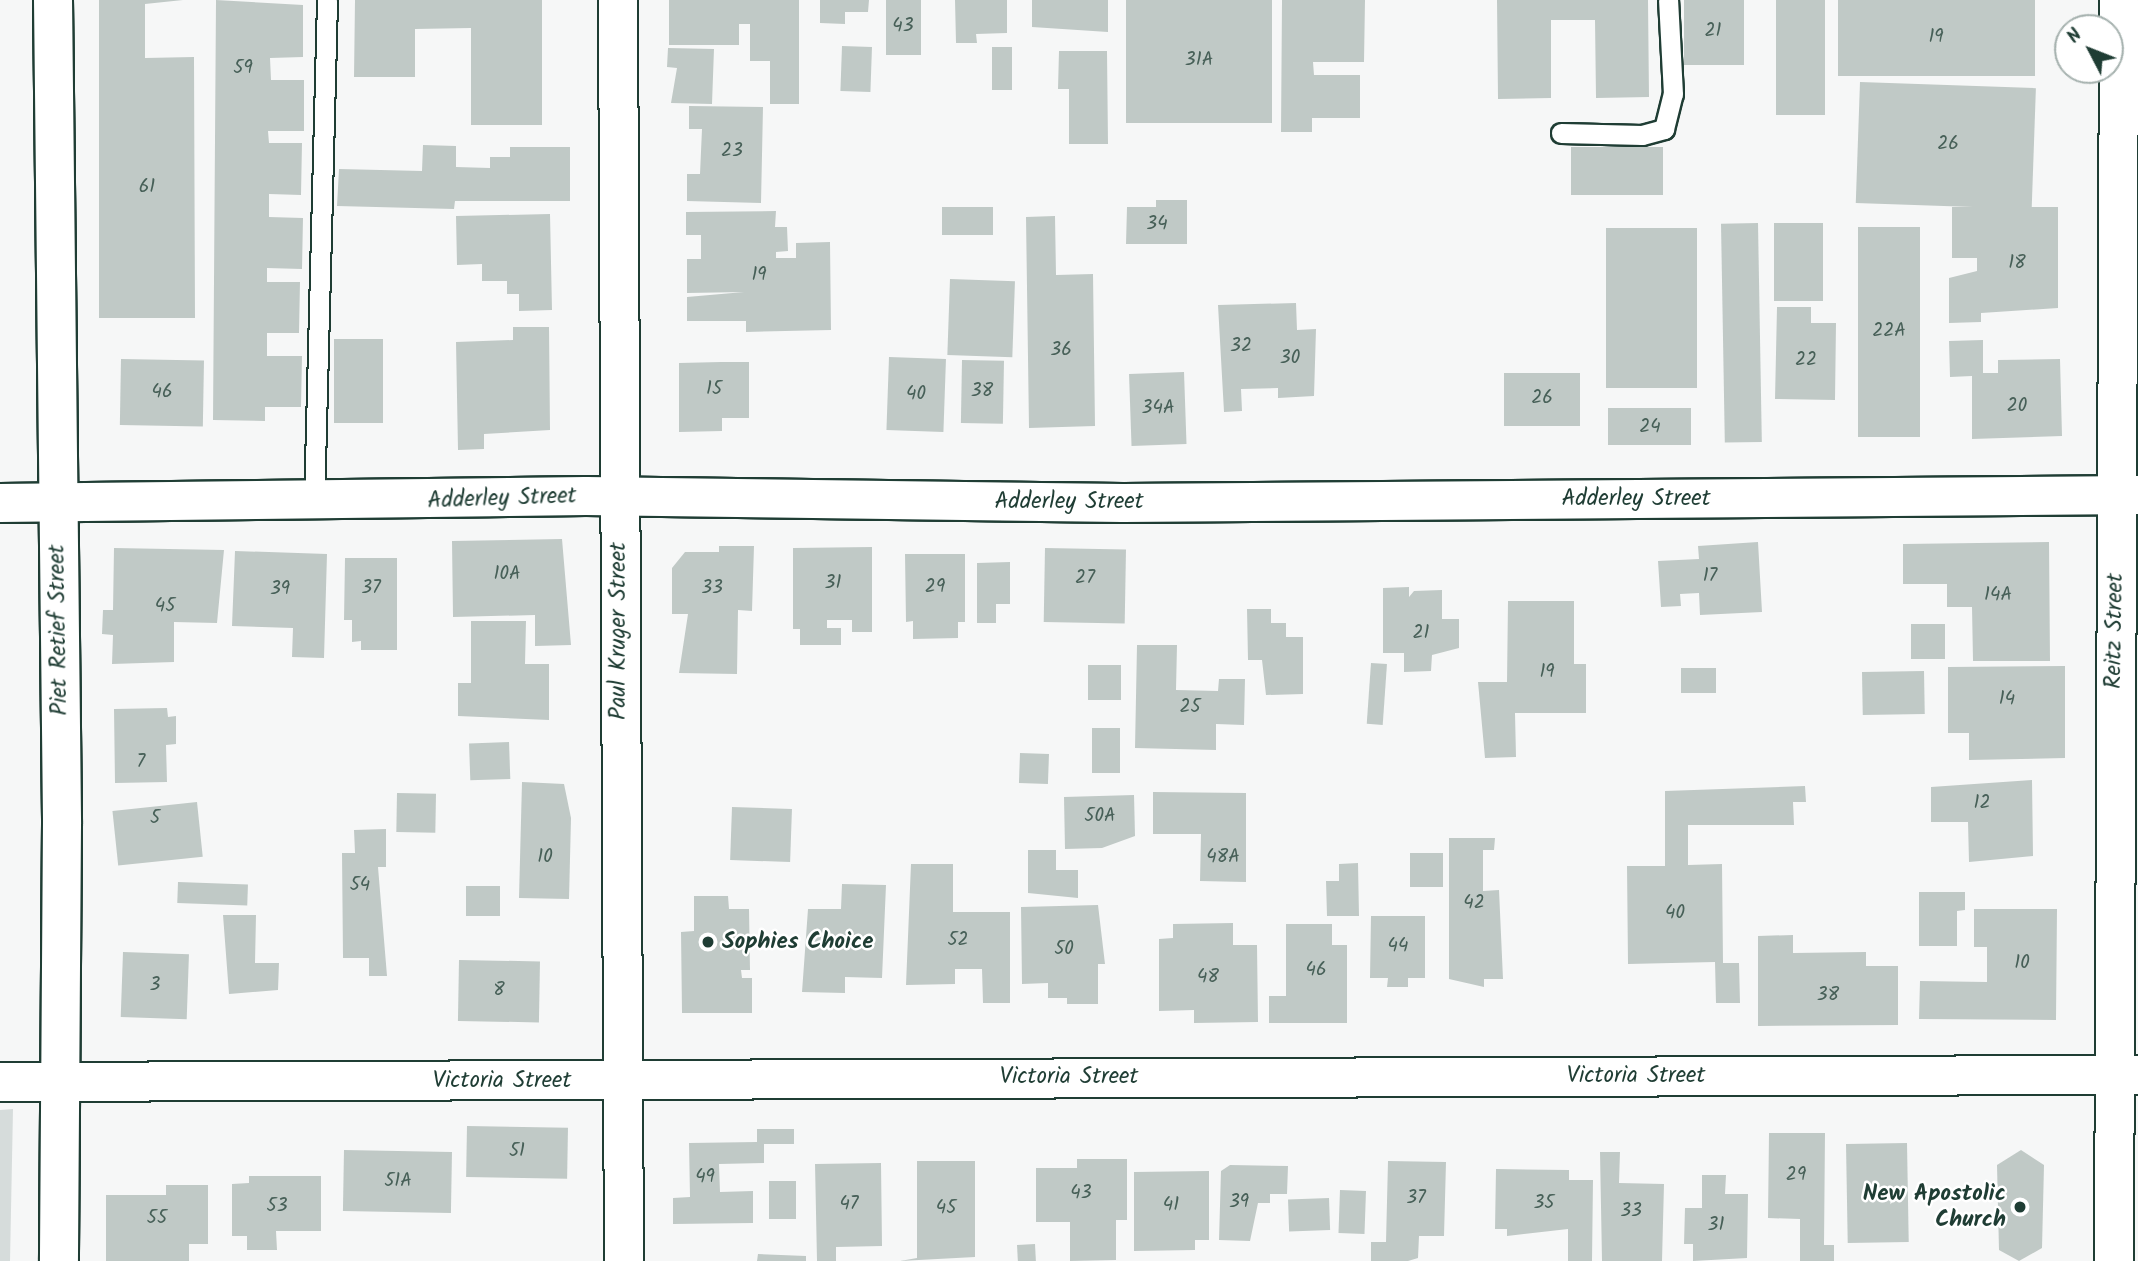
<!DOCTYPE html>
<style>
body{margin:0}
#map{position:relative;width:2138px;height:1261px;overflow:hidden;background:#f6f7f7;font-family:Kalam,sans-serif}
div>[style]{position:absolute}
.green>*{inset:0;background:#d6dcdb}
.building>*{inset:0;background:#c0c9c6;transform-origin:0 0}
.roads{filter:drop-shadow(2px 0 #1f3d34) drop-shadow(-2px 0 #1f3d34) drop-shadow(0 2px #1f3d34) drop-shadow(0 -2px #1f3d34)}
.lane>*{height:19px;margin:-9.5px;padding:0 9.5px;transform-origin:9.5px;border-radius:9.5px;background:#fff}
.street>*{height:38px;margin:-19px;padding:0 19px;transform-origin:19px;border-radius:19px;background:#fff}
.secondary>*{height:38px;margin:-19px;padding:0 19px;transform-origin:19px;border-radius:19px;background:#fff}
.dots>*{width:19px;height:19px;translate:-50% -50%;box-sizing:border-box;border:4px solid #fff;border-radius:50%}
span{translate:-50% -50%;white-space:nowrap;text-align:center;line-height:1.15;-webkit-text-stroke:5px #fff;paint-order:stroke}
.number-label{font-size:19px;color:#476058}
.number-label span{-webkit-text-stroke-width:0}
.street-label{font-size:23px;color:#1f3d34}
.poi-label{font-size:23px;color:#1f3d34;font-weight:700}
.left{translate:0 -50%;text-align:left}
.right{translate:-100% -50%;text-align:right}
.north{position:absolute;left:2054px;top:14px;width:70px;height:70px;box-sizing:border-box;background:#fff;border:2px solid #a5b1ae;border-radius:50%;rotate:312deg;font-size:19px;font-weight:700;line-height:28px;text-align:center;color:#1f3d34}
.north::after{content:'';display:block;margin:auto;width:24px;height:32px;background:#1f3d34;clip-path:polygon(50% 0,100% 100%,50% 72%,0 100%)}
</style>
<div id="map">
<div class="green">
<i style="clip-path:polygon(13px 1109px,10px 1261px,0 1261px,0 1110px)"></i>
</div>
<div class="building">
<i style="clip-path:polygon(99px 0,183px 0,145px 4px,145px 58px,194px 57px,195px 318px,99px 318px)"></i>
<i style="clip-path:polygon(216px 0,303px 5px,303px 57px,270px 58px,271px 80px,304px 80px,304px 131px,268px 131px,269px 143px,302px 143px,301px 195px,269px 194px,269px 217px,303px 218px,302px 269px,267px 268px,267px 282px,300px 282px,299px 333px,267px 333px,267px 356px,302px 356px,301px 407px,265px 407px,265px 421px,213px 420px)"></i>
<i style="clip-path:polygon(355px 0,542px 0,542px 125px,471px 125px,471px 28px,415px 29px,415px 77px,354px 77px)"></i>
<i style="clip-path:polygon(669px 0,799px 0,799px 104px,770px 104px,770px 61px,750px 61px,750px 24px,739px 24px,739px 45px,669px 45px)"></i>
<i style="clip-path:polygon(820px 0,869px 0,868px 12px,845px 12px,845px 24px,820px 23px)"></i>
<i style="left:886px;top:0;width:35px;height:55px"></i>
<i style="clip-path:polygon(955px 0,1007px 0,1007px 33px,976px 34px,977px 43px,956px 43px)"></i>
<i style="clip-path:polygon(1032px 0,1108px 0,1108px 32px,1032px 27px)"></i>
<i style="left:1126px;top:0;width:146px;height:123px"></i>
<i style="clip-path:polygon(1282px 0,1365px 0,1364px 62px,1313px 62px,1314px 75px,1360px 75px,1360px 118px,1312px 118px,1312px 132px,1281px 132px)"></i>
<i style="clip-path:polygon(1497px 0,1648px 0,1649px 97px,1596px 98px,1595px 20px,1551px 20px,1551px 98px,1498px 99px)"></i>
<i style="left:1684px;top:0;width:60px;height:65px"></i>
<i style="left:1776px;top:0;width:49px;height:115px"></i>
<i style="left:1838px;top:0;width:197px;height:76px"></i>
<i style="left:842px;top:46px;width:30px;height:45px;rotate:2deg"></i>
<i style="left:992px;top:47px;width:20px;height:43px"></i>
<i style="clip-path:polygon(668px 48px,714px 49px,712px 104px,671px 103px,677px 68px,667px 67px)"></i>
<i style="clip-path:polygon(1059px 51px,1107px 51px,1108px 144px,1069px 144px,1069px 89px,1058px 89px)"></i>
<i style="left:1860px;top:82px;width:176px;height:121px;rotate:2deg"></i>
<i style="clip-path:polygon(689px 106px,763px 107px,761px 203px,687px 201px,687px 174px,700px 174px,702px 129px,689px 129px)"></i>
<i style="clip-path:polygon(423px 145px,456px 146px,456px 167px,490px 168px,490px 157px,510px 157px,510px 147px,570px 147px,570px 201px,455px 201px,454px 209px,337px 206px,339px 169px,422px 171px)"></i>
<i style="left:1663px;top:147px;width:48px;height:92px;rotate:90deg"></i>
<i style="clip-path:polygon(1156px 200px,1187px 200px,1187px 244px,1126px 244px,1127px 207px,1156px 207px)"></i>
<i style="left:942px;top:207px;width:51px;height:28px"></i>
<i style="clip-path:polygon(1952px 207px,2058px 207px,2058px 308px,1981px 313px,1981px 322px,1949px 323px,1949px 278px,1977px 271px,1977px 258px,1952px 258px)"></i>
<i style="clip-path:polygon(776px 211px,775px 227px,787px 227px,788px 251px,776px 252px,776px 258px,796px 258px,796px 243px,830px 242px,831px 330px,746px 332px,746px 321px,687px 321px,687px 297px,744px 292px,687px 293px,687px 259px,701px 259px,701px 235px,686px 235px,686px 212px)"></i>
<i style="clip-path:polygon(550px 214px,552px 310px,519px 311px,519px 294px,507px 294px,507px 281px,482px 281px,482px 264px,457px 265px,456px 216px)"></i>
<i style="clip-path:polygon(1055px 216px,1056px 275px,1093px 274px,1095px 426px,1029px 428px,1026px 217px)"></i>
<i style="left:1758px;top:223px;width:219px;height:37px;rotate:89deg"></i>
<i style="left:1774px;top:223px;width:49px;height:78px"></i>
<i style="left:1858px;top:227px;width:62px;height:210px"></i>
<i style="left:1697px;top:228px;width:160px;height:91px;rotate:90deg"></i>
<i style="left:950px;top:279px;width:65px;height:76px;rotate:2deg"></i>
<i style="clip-path:polygon(1296px 303px,1297px 330px,1316px 329px,1314px 396px,1278px 398px,1278px 388px,1241px 389px,1242px 411px,1224px 412px,1218px 305px)"></i>
<i style="clip-path:polygon(1777px 307px,1811px 307px,1811px 323px,1836px 323px,1835px 400px,1775px 399px)"></i>
<i style="clip-path:polygon(513px 327px,549px 327px,550px 430px,484px 434px,484px 449px,458px 450px,456px 342px,513px 340px)"></i>
<i style="left:334px;top:339px;width:49px;height:84px"></i>
<i style="clip-path:polygon(1983px 340px,1983px 373px,1998px 373px,1998px 360px,2060px 359px,2062px 436px,1972px 439px,1972px 376px,1950px 377px,1949px 341px)"></i>
<i style="left:889px;top:357px;width:57px;height:73px;rotate:2deg"></i>
<i style="left:121px;top:359px;width:83px;height:66px;rotate:1deg"></i>
<i style="left:962px;top:360px;width:42px;height:63px;rotate:1deg"></i>
<i style="clip-path:polygon(721px 362px,749px 362px,749px 418px,722px 418px,722px 431px,679px 432px,679px 363px)"></i>
<i style="left:1184px;top:372px;width:72px;height:55px;rotate:88deg"></i>
<i style="left:1504px;top:373px;width:76px;height:53px"></i>
<i style="left:1691px;top:408px;width:37px;height:83px;rotate:90deg"></i>
<i style="clip-path:polygon(562px 539px,571px 645px,535px 646px,535px 615px,453px 617px,452px 541px)"></i>
<i style="clip-path:polygon(1758px 542px,1762px 612px,1700px 615px,1699px 593px,1680px 594px,1681px 606px,1661px 607px,1658px 561px,1699px 559px,1698px 546px)"></i>
<i style="clip-path:polygon(2049px 542px,2050px 661px,1973px 661px,1972px 607px,1947px 607px,1947px 584px,1903px 584px,1903px 544px)"></i>
<i style="clip-path:polygon(719px 546px,754px 546px,752px 611px,738px 610px,737px 674px,679px 673px,688px 614px,672px 614px,672px 568px,685px 552px,719px 552px)"></i>
<i style="clip-path:polygon(872px 547px,872px 632px,852px 632px,852px 620px,827px 620px,827px 628px,841px 628px,841px 645px,800px 645px,800px 629px,793px 629px,793px 548px)"></i>
<i style="clip-path:polygon(114px 548px,224px 550px,217px 623px,174px 622px,174px 662px,112px 664px,113px 635px,102px 634px,103px 610px,113px 610px)"></i>
<i style="left:1045px;top:548px;width:81px;height:74px;rotate:1deg"></i>
<i style="clip-path:polygon(235px 551px,327px 554px,324px 658px,292px 657px,293px 628px,232px 626px)"></i>
<i style="clip-path:polygon(905px 554px,965px 554px,965px 622px,958px 622px,958px 638px,913px 639px,913px 621px,906px 622px)"></i>
<i style="clip-path:polygon(345px 558px,397px 558px,397px 650px,361px 650px,361px 641px,352px 642px,352px 620px,344px 620px)"></i>
<i style="clip-path:polygon(1010px 562px,1010px 604px,996px 604px,996px 623px,977px 623px,977px 563px)"></i>
<i style="clip-path:polygon(1409px 587px,1409px 597px,1414px 591px,1442px 590px,1442px 619px,1459px 619px,1459px 648px,1432px 655px,1431px 671px,1404px 672px,1404px 653px,1383px 653px,1383px 588px)"></i>
<i style="clip-path:polygon(1508px 601px,1574px 601px,1574px 664px,1586px 664px,1586px 713px,1515px 713px,1516px 757px,1485px 758px,1478px 682px,1507px 682px)"></i>
<i style="clip-path:polygon(1247px 609px,1271px 609px,1271px 623px,1286px 623px,1286px 637px,1303px 637px,1303px 694px,1266px 695px,1262px 660px,1248px 660px)"></i>
<i style="clip-path:polygon(471px 621px,526px 621px,525px 664px,549px 664px,549px 720px,458px 716px,458px 683px,471px 683px)"></i>
<i style="left:1911px;top:624px;width:34px;height:35px"></i>
<i style="clip-path:polygon(1137px 645px,1177px 645px,1176px 690px,1218px 691px,1219px 679px,1245px 679px,1244px 725px,1216px 724px,1216px 750px,1135px 748px)"></i>
<i style="left:1371px;top:663px;width:16px;height:61px;rotate:4deg"></i>
<i style="left:1121px;top:665px;width:35px;height:33px;rotate:90deg"></i>
<i style="clip-path:polygon(2065px 666px,2065px 758px,1969px 760px,1969px 733px,1948px 733px,1948px 667px)"></i>
<i style="left:1681px;top:668px;width:35px;height:25px"></i>
<i style="left:1924px;top:671px;width:43px;height:62px;rotate:89deg"></i>
<i style="clip-path:polygon(167px 708px,168px 717px,176px 716px,176px 744px,166px 745px,167px 782px,115px 783px,114px 709px)"></i>
<i style="left:1092px;top:728px;width:28px;height:45px"></i>
<i style="left:509px;top:742px;width:37px;height:40px;rotate:88deg"></i>
<i style="left:1020px;top:753px;width:29px;height:30px;rotate:2deg"></i>
<i style="clip-path:polygon(2032px 780px,2033px 856px,1969px 862px,1968px 822px,1931px 822px,1931px 787px)"></i>
<i style="clip-path:polygon(522px 782px,564px 784px,571px 818px,569px 899px,519px 898px)"></i>
<i style="clip-path:polygon(1805px 786px,1806px 802px,1793px 802px,1794px 825px,1688px 825px,1688px 865px,1722px 864px,1723px 963px,1739px 963px,1740px 1003px,1716px 1003px,1715px 962px,1628px 964px,1627px 866px,1665px 866px,1665px 791px)"></i>
<i style="clip-path:polygon(1153px 792px,1246px 793px,1246px 882px,1200px 881px,1201px 834px,1153px 834px)"></i>
<i style="left:397px;top:793px;width:39px;height:39px;rotate:1deg"></i>
<i style="clip-path:polygon(1134px 795px,1135px 836px,1102px 848px,1065px 849px,1064px 797px)"></i>
<i style="left:197px;top:802px;width:55px;height:85px;rotate:84deg"></i>
<i style="left:732px;top:807px;width:60px;height:53px;rotate:2deg"></i>
<i style="clip-path:polygon(386px 829px,386px 867px,378px 867px,387px 976px,369px 976px,369px 958px,343px 958px,342px 853px,355px 853px,354px 830px)"></i>
<i style="clip-path:polygon(1449px 838px,1495px 838px,1494px 850px,1483px 850px,1483px 891px,1499px 890px,1503px 979px,1484px 979px,1484px 987px,1449px 979px)"></i>
<i style="clip-path:polygon(1028px 850px,1056px 850px,1056px 870px,1078px 870px,1078px 898px,1028px 893px)"></i>
<i style="left:1410px;top:853px;width:33px;height:34px"></i>
<i style="clip-path:polygon(1358px 863px,1359px 916px,1327px 916px,1326px 881px,1339px 881px,1339px 864px)"></i>
<i style="clip-path:polygon(911px 864px,953px 864px,953px 912px,1010px 912px,1010px 1003px,983px 1003px,982px 969px,955px 969px,955px 984px,906px 985px)"></i>
<i style="left:178px;top:882px;width:70px;height:21px;rotate:2deg"></i>
<i style="clip-path:polygon(842px 884px,886px 885px,882px 978px,845px 977px,845px 993px,802px 992px,808px 909px,841px 909px)"></i>
<i style="left:466px;top:886px;width:34px;height:30px"></i>
<i style="clip-path:polygon(1919px 892px,1965px 892px,1965px 910px,1957px 911px,1957px 946px,1919px 946px)"></i>
<i style="clip-path:polygon(694px 896px,728px 896px,729px 909px,749px 909px,750px 970px,741px 970px,742px 978px,752px 978px,752px 1013px,682px 1013px,681px 932px,694px 931px)"></i>
<i style="clip-path:polygon(1098px 905px,1105px 964px,1098px 964px,1098px 1004px,1067px 1004px,1067px 998px,1048px 998px,1048px 983px,1022px 984px,1021px 907px)"></i>
<i style="clip-path:polygon(1974px 909px,2057px 909px,2056px 1020px,1919px 1019px,1920px 981px,1987px 982px,1987px 947px,1974px 947px)"></i>
<i style="clip-path:polygon(223px 915px,256px 915px,255px 963px,279px 963px,278px 990px,229px 994px)"></i>
<i style="clip-path:polygon(1371px 916px,1425px 916px,1425px 978px,1408px 978px,1408px 987px,1387px 987px,1388px 978px,1370px 978px)"></i>
<i style="clip-path:polygon(1233px 923px,1233px 945px,1257px 945px,1258px 1022px,1194px 1023px,1194px 1010px,1159px 1011px,1159px 939px,1173px 938px,1173px 924px)"></i>
<i style="clip-path:polygon(1286px 924px,1332px 924px,1332px 945px,1347px 945px,1347px 1023px,1269px 1023px,1269px 996px,1286px 996px)"></i>
<i style="clip-path:polygon(1793px 935px,1793px 953px,1866px 952px,1866px 966px,1898px 966px,1898px 1025px,1758px 1026px,1758px 936px)"></i>
<i style="left:123px;top:952px;width:66px;height:65px;rotate:2deg"></i>
<i style="left:459px;top:960px;width:81px;height:61px;rotate:1deg"></i>
<i style="left:467px;top:1126px;width:101px;height:51px;rotate:1deg"></i>
<i style="clip-path:polygon(757px 1129px,794px 1129px,794px 1144px,764px 1144px,764px 1163px,719px 1164px,720px 1192px,753px 1191px,753px 1223px,673px 1224px,673px 1198px,690px 1197px,689px 1143px,757px 1142px)"></i>
<i style="clip-path:polygon(1769px 1133px,1825px 1133px,1824px 1245px,1834px 1245px,1834px 1261px,1800px 1261px,1800px 1219px,1768px 1218px)"></i>
<i style="left:1907px;top:1143px;width:99px;height:61px;rotate:89deg"></i>
<i style="left:344px;top:1150px;width:108px;height:61px;rotate:1deg"></i>
<i style="clip-path:polygon(2021px 1150px,2044px 1165px,2042px 1248px,2019px 1261px,1999px 1250px,1997px 1165px)"></i>
<i style="clip-path:polygon(1600px 1152px,1620px 1152px,1619px 1183px,1664px 1184px,1662px 1261px,1602px 1261px)"></i>
<i style="clip-path:polygon(1077px 1159px,1127px 1159px,1127px 1220px,1116px 1220px,1116px 1260px,1070px 1261px,1070px 1222px,1036px 1222px,1036px 1168px,1077px 1168px)"></i>
<i style="clip-path:polygon(917px 1161px,975px 1161px,975px 1257px,900px 1261px,917px 1258px)"></i>
<i style="clip-path:polygon(1388px 1161px,1446px 1162px,1444px 1236px,1419px 1236px,1418px 1258px,1408px 1261px,1371px 1261px,1371px 1242px,1386px 1242px)"></i>
<i style="clip-path:polygon(881px 1163px,882px 1246px,836px 1247px,836px 1261px,817px 1261px,815px 1164px)"></i>
<i style="clip-path:polygon(1230px 1165px,1288px 1166px,1287px 1194px,1270px 1194px,1270px 1203px,1258px 1203px,1250px 1241px,1219px 1240px,1221px 1171px)"></i>
<i style="clip-path:polygon(1496px 1169px,1569px 1170px,1569px 1180px,1593px 1180px,1592px 1261px,1568px 1261px,1568px 1229px,1507px 1236px,1507px 1229px,1495px 1229px)"></i>
<i style="clip-path:polygon(1209px 1171px,1209px 1240px,1195px 1240px,1195px 1250px,1134px 1251px,1134px 1172px)"></i>
<i style="clip-path:polygon(1702px 1175px,1726px 1175px,1725px 1194px,1748px 1194px,1747px 1258px,1693px 1261px,1693px 1244px,1684px 1244px,1685px 1208px,1702px 1208px)"></i>
<i style="clip-path:polygon(249px 1176px,321px 1176px,321px 1231px,276px 1231px,277px 1250px,247px 1250px,247px 1236px,232px 1236px,232px 1184px,249px 1183px)"></i>
<i style="left:769px;top:1181px;width:27px;height:38px"></i>
<i style="clip-path:polygon(166px 1185px,208px 1185px,208px 1244px,189px 1244px,189px 1261px,106px 1261px,106px 1195px,166px 1195px)"></i>
<i style="left:1340px;top:1190px;width:26px;height:43px;rotate:2deg"></i>
<i style="left:1329px;top:1198px;width:32px;height:41px;rotate:88deg"></i>
<i style="left:1035px;top:1244px;width:17px;height:18px;rotate:87deg"></i>
<i style="clip-path:polygon(758px 1254px,806px 1256px,806px 1261px,757px 1261px)"></i>
</div>
<div class="roads">
<div class="lane">
<i style="left:1561px;top:133px;width:81px;rotate:1.4deg"></i>
<i style="left:1642px;top:135px;width:23px;rotate:-15deg"></i>
<i style="left:1664px;top:129px;width:36px;rotate:-76deg"></i>
<i style="left:1673px;top:94px;width:94px;rotate:-93deg"></i>
<i style="left:314px;top:504px;width:504px;rotate:-88.52deg"></i>
</div>
<div class="street">
<i style="left:53px;top:0;width:824px;rotate:89.37deg"></i>
<i style="left:62px;top:824px;width:437px;rotate:90.4deg"></i>
<i style="left:0;top:503px;width:586px;rotate:-0.68deg"></i>
<i style="left:586px;top:496px;width:537px;rotate:0.75deg"></i>
<i style="left:1123px;top:503px;width:1015px;rotate:-0.45deg"></i>
<i style="left:0;top:1082px;width:2138px;rotate:-0.19deg"></i>
<i style="left:2114px;top:1261px;width:1261px;rotate:-89.77deg"></i>
</div>
<div class="secondary">
<i style="left:618px;top:0;width:1261px;rotate:89.73deg"></i>
</div>
</div>
<div class="dots">
<i style="left:708px;top:942px;background:#1f3d34"></i>
<i style="left:2020px;top:1207px;background:#1f3d34"></i>
</div>
<div class="number-label">
<span style="left:903px;top:27px">43</span>
<span style="left:1713px;top:32px">21</span>
<span style="left:1936px;top:38px">19</span>
<span style="left:1199px;top:61px">31A</span>
<span style="left:243px;top:69px">59</span>
<span style="left:1948px;top:145px">26</span>
<span style="left:732px;top:152px">23</span>
<span style="left:147px;top:188px">61</span>
<span style="left:1157px;top:225px">34</span>
<span style="left:2017px;top:264px">18</span>
<span style="left:759px;top:276px">19</span>
<span style="left:1889px;top:332px">22A</span>
<span style="left:1241px;top:347px">32</span>
<span style="left:1061px;top:351px">36</span>
<span style="left:1290px;top:359px">30</span>
<span style="left:1806px;top:361px">22</span>
<span style="left:714px;top:390px">15</span>
<span style="left:982px;top:392px">38</span>
<span style="left:162px;top:393px">46</span>
<span style="left:916px;top:395px">40</span>
<span style="left:1542px;top:399px">26</span>
<span style="left:2017px;top:407px">20</span>
<span style="left:1158px;top:409px">34A</span>
<span style="left:1650px;top:428px">24</span>
<span style="left:507px;top:575px">10A</span>
<span style="left:1710px;top:577px">17</span>
<span style="left:1085px;top:579px">27</span>
<span style="left:833px;top:584px">31</span>
<span style="left:935px;top:588px">29</span>
<span style="left:371px;top:589px">37</span>
<span style="left:712px;top:589px">33</span>
<span style="left:280px;top:590px">39</span>
<span style="left:1998px;top:596px">14A</span>
<span style="left:165px;top:607px">45</span>
<span style="left:1421px;top:634px">21</span>
<span style="left:1547px;top:673px">19</span>
<span style="left:2007px;top:700px">14</span>
<span style="left:1190px;top:708px">25</span>
<span style="left:141px;top:763px">7</span>
<span style="left:1982px;top:804px">12</span>
<span style="left:1100px;top:817px">50A</span>
<span style="left:155px;top:819px">5</span>
<span style="left:545px;top:858px">10</span>
<span style="left:1223px;top:858px">48A</span>
<span style="left:360px;top:886px">54</span>
<span style="left:1474px;top:904px">42</span>
<span style="left:1675px;top:914px">40</span>
<span style="left:958px;top:941px">52</span>
<span style="left:1398px;top:947px">44</span>
<span style="left:1064px;top:950px">50</span>
<span style="left:2022px;top:964px">10</span>
<span style="left:1316px;top:971px">46</span>
<span style="left:1208px;top:978px">48</span>
<span style="left:155px;top:986px">3</span>
<span style="left:499px;top:991px">8</span>
<span style="left:1828px;top:996px">38</span>
<span style="left:517px;top:1152px">51</span>
<span style="left:1796px;top:1176px">29</span>
<span style="left:705px;top:1178px">49</span>
<span style="left:398px;top:1182px">51A</span>
<span style="left:1081px;top:1194px">43</span>
<span style="left:1416px;top:1199px">37</span>
<span style="left:1239px;top:1203px">39</span>
<span style="left:1544px;top:1204px">35</span>
<span style="left:849px;top:1205px">47</span>
<span style="left:1171px;top:1206px">41</span>
<span style="left:277px;top:1207px">53</span>
<span style="left:946px;top:1209px">45</span>
<span style="left:1631px;top:1212px">33</span>
<span style="left:157px;top:1219px">55</span>
<span style="left:1716px;top:1226px">31</span>
</div>
<div class="street-label">
<span style="left:502px;top:499px;rotate:-2deg">Adderley Street</span>
<span style="left:1636px;top:499px">Adderley Street</span>
<span style="left:1069px;top:502px">Adderley Street</span>
<span style="left:59px;top:630px;rotate:-91deg">Piet Retief Street</span>
<span style="left:619px;top:631px;rotate:-90deg">Paul Kruger Street</span>
<span style="left:2115px;top:631px;rotate:-89deg">Reitz Street</span>
<span style="left:1636px;top:1076px">Victoria Street</span>
<span style="left:1069px;top:1077px">Victoria Street</span>
<span style="left:502px;top:1081px">Victoria Street</span>
</div>
<div class="poi-label">
<span class="left" style="left:722px;top:942px">Sophies Choice</span>
<span class="right" style="left:2006px;top:1207px">New Apostolic<br>Church</span>
</div>
<div class="north">N</div>
</div>
